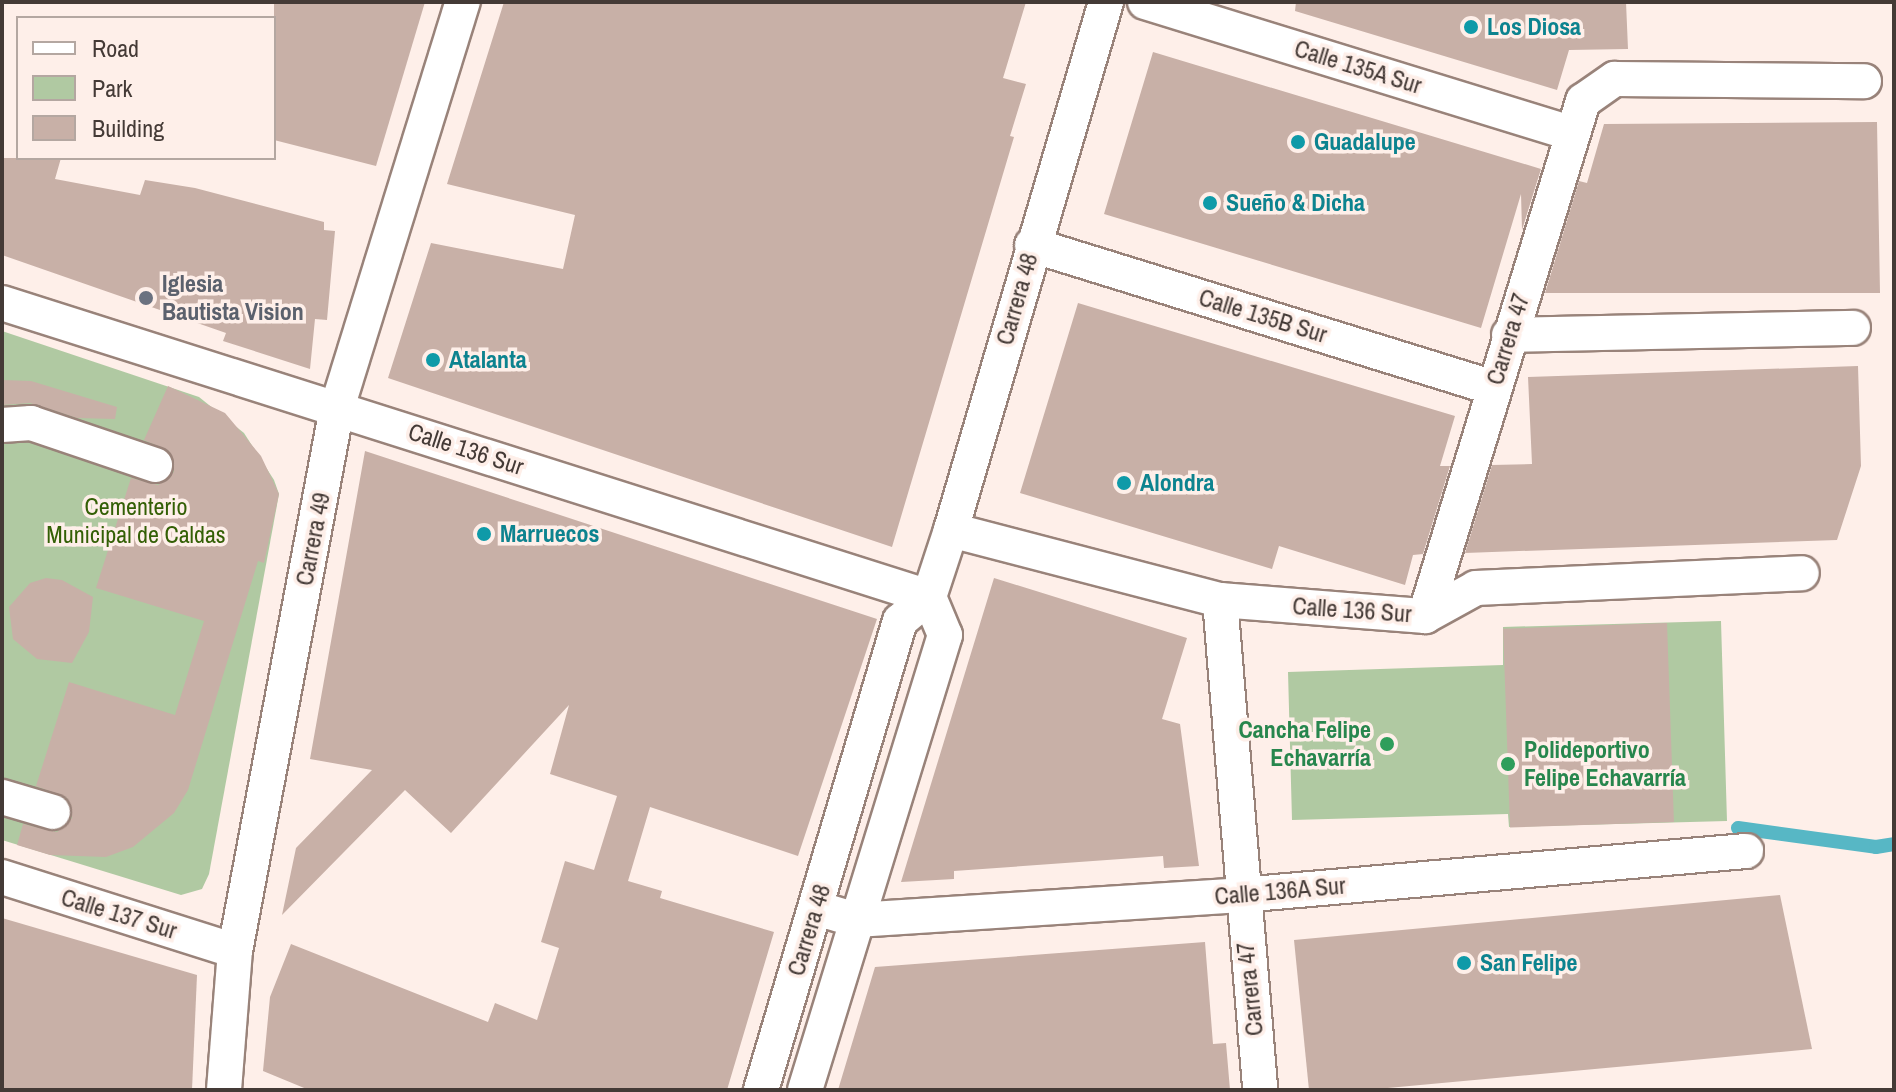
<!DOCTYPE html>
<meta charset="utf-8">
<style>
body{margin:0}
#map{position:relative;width:1896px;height:1092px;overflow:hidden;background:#feefe9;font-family:"Archivo Narrow",sans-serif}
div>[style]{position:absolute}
.green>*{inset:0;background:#b0c9a2}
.stream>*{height:14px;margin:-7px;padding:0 7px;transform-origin:7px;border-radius:7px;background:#57b7c5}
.building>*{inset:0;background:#c8b0a7;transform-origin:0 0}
.roads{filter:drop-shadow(2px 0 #99837a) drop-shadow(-2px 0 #99837a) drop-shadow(0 2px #99837a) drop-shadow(0 -2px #99837a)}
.street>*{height:34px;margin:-17px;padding:0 17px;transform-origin:17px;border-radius:17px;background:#fff}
.dots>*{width:22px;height:22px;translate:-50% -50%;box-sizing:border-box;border:4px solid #feefe9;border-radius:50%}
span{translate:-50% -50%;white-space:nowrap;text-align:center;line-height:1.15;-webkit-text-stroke:7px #feefe9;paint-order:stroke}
.culture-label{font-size:24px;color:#0d838f;font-weight:700}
.left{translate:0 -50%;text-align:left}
.street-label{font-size:24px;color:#443a36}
.worship-label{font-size:24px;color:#5b616d;font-weight:700}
.park-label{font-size:24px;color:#335f05}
.leisure-label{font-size:24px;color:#27864d;font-weight:700}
.right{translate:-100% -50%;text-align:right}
.frame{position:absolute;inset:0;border:4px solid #443a36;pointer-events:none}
.legend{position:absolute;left:16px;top:16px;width:260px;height:144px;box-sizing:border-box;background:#feefe9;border:2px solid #b4a7a1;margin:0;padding:10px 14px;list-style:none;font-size:24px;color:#443a36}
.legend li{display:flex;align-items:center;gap:16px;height:40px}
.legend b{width:40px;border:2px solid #b4a7a1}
</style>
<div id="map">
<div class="green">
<i style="clip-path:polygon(2px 331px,199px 397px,244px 433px,274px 480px,279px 494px,209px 874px,202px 889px,181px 895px,2px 840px)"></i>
<i style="clip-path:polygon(1721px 621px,1727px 821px,1509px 827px,1508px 814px,1292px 820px,1288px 672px,1503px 665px,1503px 627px)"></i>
</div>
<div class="stream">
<i style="left:1738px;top:828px;width:139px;rotate:7.8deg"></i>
<i style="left:1876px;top:847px;width:18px;rotate:-9deg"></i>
</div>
<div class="building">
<i style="clip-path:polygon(274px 2px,425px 2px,376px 166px,274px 140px)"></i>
<i style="clip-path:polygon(504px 2px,1026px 2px,1003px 78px,1026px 84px,1010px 136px,1014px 137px,892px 547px,388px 378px,431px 243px,563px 269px,575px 215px,447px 184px)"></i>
<i style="clip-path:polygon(1296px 2px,1626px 2px,1628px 49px,1569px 50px,1557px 90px,1295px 11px)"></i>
<i style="clip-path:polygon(1153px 52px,1541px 169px,1522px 230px,1521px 194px,1481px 328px,1104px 214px)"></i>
<i style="clip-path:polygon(1877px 122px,1880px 293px,1545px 293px,1579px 181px,1587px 183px,1604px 124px)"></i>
<i style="clip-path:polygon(2px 158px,61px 158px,55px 179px,140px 195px,145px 180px,195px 188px,324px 222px,324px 230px,335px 231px,327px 320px,315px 319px,310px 369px,223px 341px,226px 333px,2px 255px)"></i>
<i style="clip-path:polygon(1078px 303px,1455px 416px,1440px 466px,1450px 466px,1423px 554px,1413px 555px,1405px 585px,1279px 546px,1272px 569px,1020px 493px)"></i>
<i style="clip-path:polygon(1858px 366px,1861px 466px,1837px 540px,1465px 553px,1492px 465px,1532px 464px,1528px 377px)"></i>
<i style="clip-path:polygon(2px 380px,31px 381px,117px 407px,115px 419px,77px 418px,30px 403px,2px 405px)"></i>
<i style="clip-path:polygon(168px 386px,225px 413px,261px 456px,279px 494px,264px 563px,258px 561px,188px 790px,174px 813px,133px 847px,106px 857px,50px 855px,17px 845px,23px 824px,57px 832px,72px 818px,67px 798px,36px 786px,69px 682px,175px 715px,204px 621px,96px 588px,131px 478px,158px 485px,174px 472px,169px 451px,144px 440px)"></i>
<i style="clip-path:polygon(365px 451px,877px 619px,798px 856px,650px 807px,628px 881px,662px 891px,660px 898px,774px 932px,727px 1090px,309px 1090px,263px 1071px,270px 997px,291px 944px,488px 1022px,495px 1003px,537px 1020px,559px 948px,541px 942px,565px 861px,594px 870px,617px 796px,550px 774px,569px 705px,451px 833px,405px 790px,282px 915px,296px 848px,372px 770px,310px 759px)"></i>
<i style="clip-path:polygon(46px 578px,62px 580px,93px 597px,89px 632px,72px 663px,37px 659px,13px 639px,9px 607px,30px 583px)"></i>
<i style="clip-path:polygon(994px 578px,1187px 638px,1162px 719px,1180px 724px,1199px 866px,1164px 868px,1163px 856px,954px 871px,954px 879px,901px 882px)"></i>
<i style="left:1667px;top:623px;width:199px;height:164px;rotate:88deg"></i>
<i style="clip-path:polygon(1780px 895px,1812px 1049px,1366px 1090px,1309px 1090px,1294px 940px)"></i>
<i style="clip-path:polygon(2px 918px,197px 975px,192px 1090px,2px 1090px)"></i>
<i style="clip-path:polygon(1205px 942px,1213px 1044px,1226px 1043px,1230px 1090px,838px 1090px,875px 967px)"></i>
</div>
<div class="roads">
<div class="street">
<i style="left:1145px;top:2px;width:446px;rotate:17.1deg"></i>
<i style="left:1032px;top:245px;width:483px;rotate:17.2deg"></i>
<i style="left:2px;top:303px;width:973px;rotate:17.6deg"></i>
<i style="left:1509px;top:335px;width:344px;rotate:-1.2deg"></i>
<i style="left:2px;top:425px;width:29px;rotate:-4deg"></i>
<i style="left:31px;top:423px;width:131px;rotate:18.7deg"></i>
<i style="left:951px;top:530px;width:278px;rotate:14.6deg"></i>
<i style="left:1220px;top:600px;width:206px;rotate:4.5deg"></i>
<i style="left:1425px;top:616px;width:58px;rotate:-28.8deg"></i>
<i style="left:1476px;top:588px;width:326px;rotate:-2.6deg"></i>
<i style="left:1220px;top:600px;width:492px;rotate:85.3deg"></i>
<i style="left:1425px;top:616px;width:539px;rotate:-72.94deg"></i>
<i style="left:1583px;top:101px;width:39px;rotate:-35deg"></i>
<i style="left:1615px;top:79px;width:249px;rotate:0.5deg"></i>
<i style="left:2px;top:797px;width:53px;rotate:16.4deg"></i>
<i style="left:2px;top:877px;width:244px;rotate:17.6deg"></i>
<i style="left:816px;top:908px;width:42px;rotate:16.7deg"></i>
<i style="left:856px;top:920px;width:386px;rotate:-3.7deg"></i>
<i style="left:1241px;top:895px;width:507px;rotate:-4.98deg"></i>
<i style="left:224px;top:1090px;width:139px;rotate:-85.5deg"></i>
<i style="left:235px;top:951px;width:552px;rotate:-79.36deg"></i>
<i style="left:337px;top:408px;width:425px;rotate:-72.8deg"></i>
<i style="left:761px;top:1090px;width:489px;rotate:-73.5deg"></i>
<i style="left:900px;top:621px;width:38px;rotate:-40deg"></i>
<i style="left:929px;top:597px;width:71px;rotate:-71.8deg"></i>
<i style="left:951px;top:530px;width:550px;rotate:-73.64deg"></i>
<i style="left:805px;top:1090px;width:476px;rotate:-72.9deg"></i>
<i style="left:945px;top:635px;width:41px;rotate:-112.8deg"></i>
</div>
</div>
<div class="dots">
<i style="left:1471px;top:27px;background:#0f9aa8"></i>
<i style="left:1298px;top:142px;background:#0f9aa8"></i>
<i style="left:1210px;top:203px;background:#0f9aa8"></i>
<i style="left:146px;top:298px;background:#6b7280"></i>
<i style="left:433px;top:360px;background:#0f9aa8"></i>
<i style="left:1124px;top:483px;background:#0f9aa8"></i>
<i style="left:484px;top:534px;background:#0f9aa8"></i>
<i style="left:1387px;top:744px;background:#2e9e5b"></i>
<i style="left:1508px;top:764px;background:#2e9e5b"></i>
<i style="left:1464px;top:963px;background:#0f9aa8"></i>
</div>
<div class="culture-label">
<span class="left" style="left:1487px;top:27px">Los Diosa</span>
<span class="left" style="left:1314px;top:142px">Guadalupe</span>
<span class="left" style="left:1226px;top:203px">Sueño &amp; Dicha</span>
<span class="left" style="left:449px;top:360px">Atalanta</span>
<span class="left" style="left:1140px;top:483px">Alondra</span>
<span class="left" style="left:500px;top:534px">Marruecos</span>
<span class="left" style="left:1480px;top:963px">San Felipe</span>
</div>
<div class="street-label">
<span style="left:1358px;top:67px;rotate:17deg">Calle 135A Sur</span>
<span style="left:1017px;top:299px;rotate:-74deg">Carrera 48</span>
<span style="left:1263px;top:316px;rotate:17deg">Calle 135B Sur</span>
<span style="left:1508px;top:339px;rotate:-73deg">Carrera 47</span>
<span style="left:466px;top:449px;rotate:18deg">Calle 136 Sur</span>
<span style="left:313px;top:539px;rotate:-79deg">Carrera 49</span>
<span style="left:1352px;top:610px;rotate:4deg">Calle 136 Sur</span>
<span style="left:1280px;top:891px;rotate:-5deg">Calle 136A Sur</span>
<span style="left:119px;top:914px;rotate:17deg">Calle 137 Sur</span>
<span style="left:809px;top:930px;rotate:-73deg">Carrera 48</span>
<span style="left:1250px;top:989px;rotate:-96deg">Carrera 47</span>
</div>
<div class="worship-label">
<span class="left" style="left:162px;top:298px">Iglesia<br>Bautista Vision</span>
</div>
<div class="park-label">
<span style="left:136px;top:521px">Cementerio<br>Municipal de Caldas</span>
</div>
<div class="leisure-label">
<span class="right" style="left:1371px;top:744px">Cancha Felipe<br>Echavarría</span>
<span class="left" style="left:1524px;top:764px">Polideportivo<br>Felipe Echavarría</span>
</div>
<div class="frame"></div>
<ul class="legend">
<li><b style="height:10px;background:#fff"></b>Road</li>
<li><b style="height:22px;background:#b0c9a2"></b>Park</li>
<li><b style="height:22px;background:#c8b0a7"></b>Building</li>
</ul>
</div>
